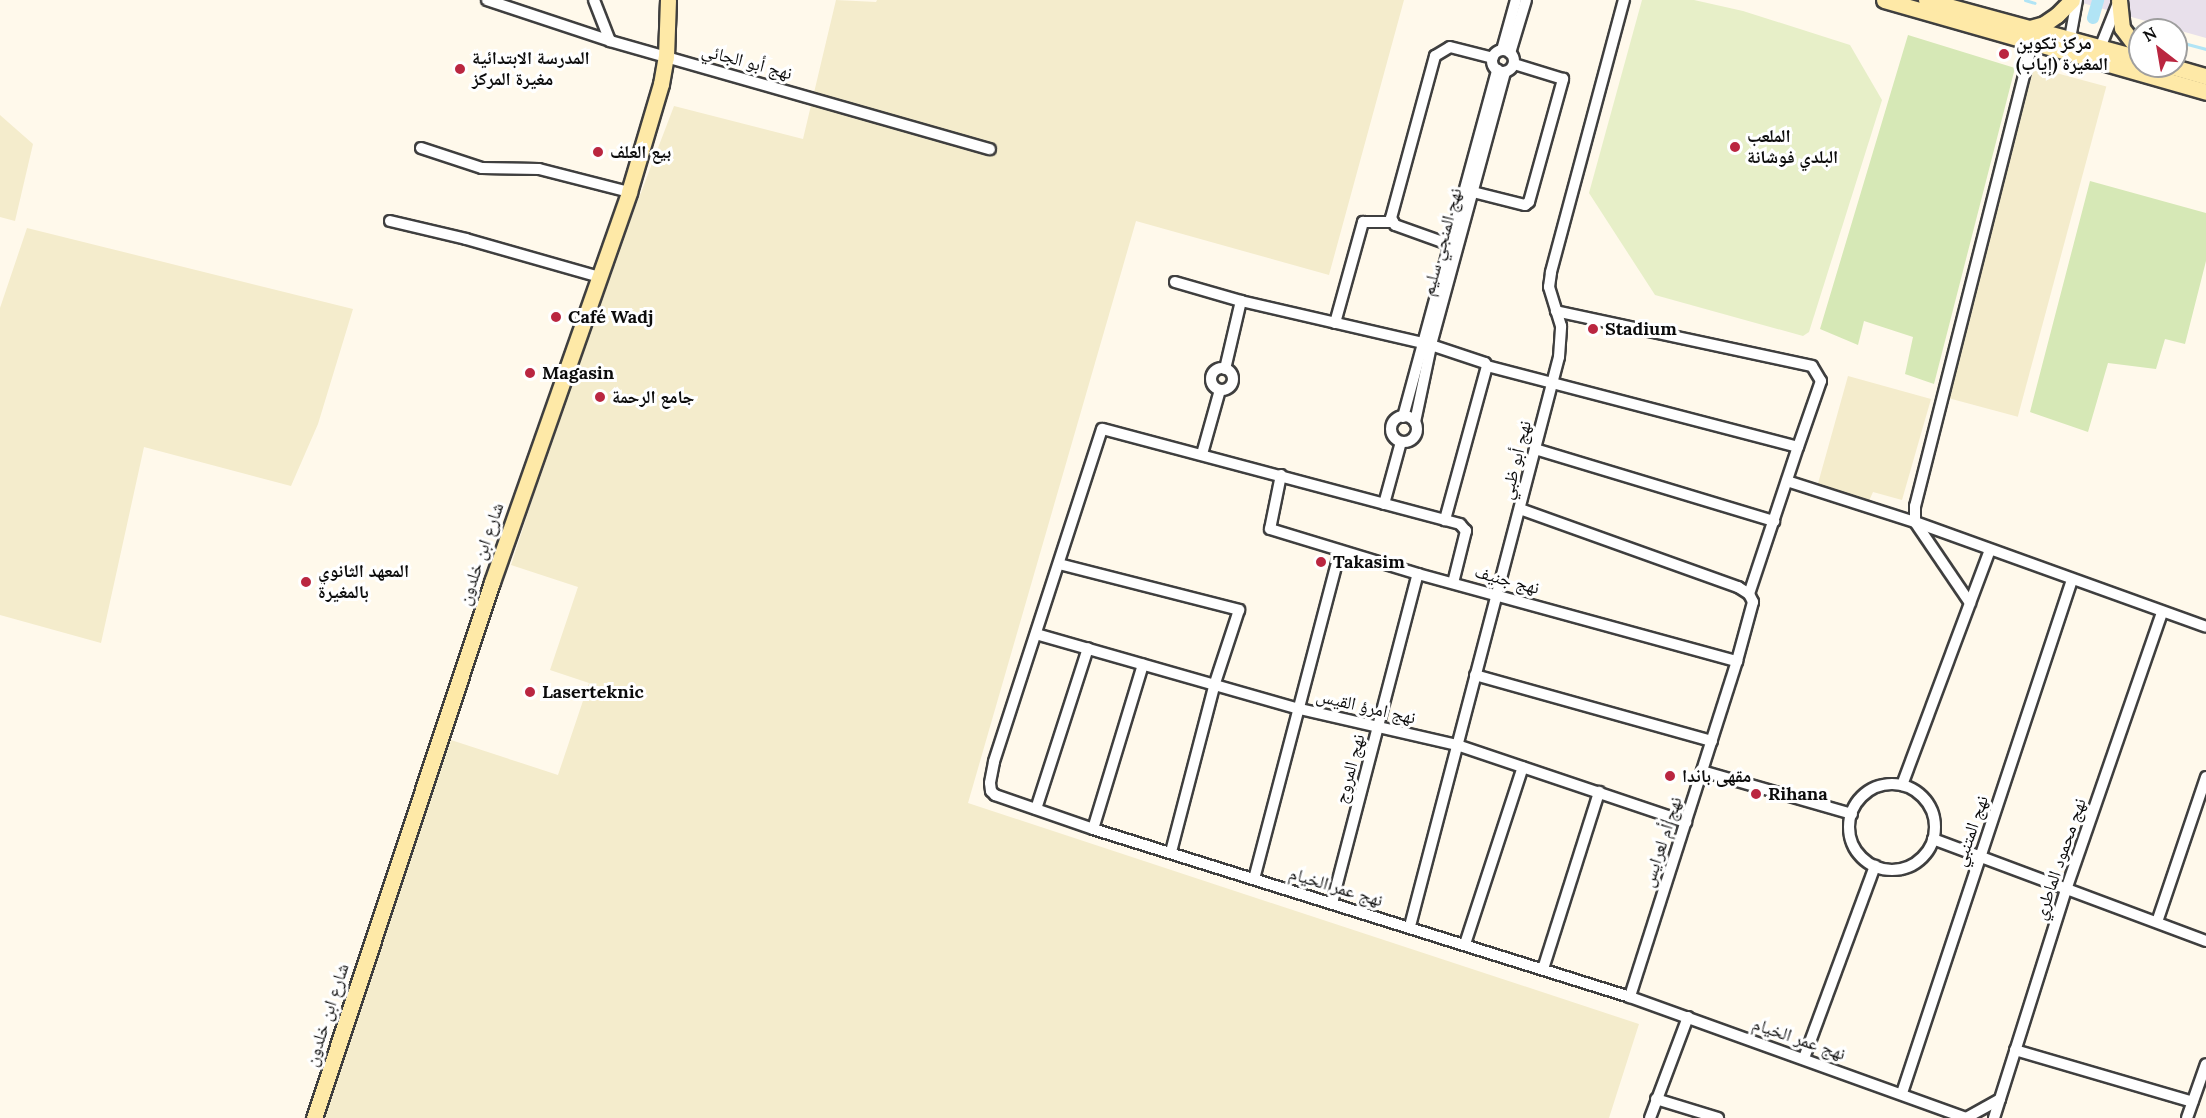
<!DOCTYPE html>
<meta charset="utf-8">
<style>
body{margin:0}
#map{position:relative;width:2206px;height:1118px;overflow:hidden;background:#fff9eb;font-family:Lora,"Noto Naskh Arabic",serif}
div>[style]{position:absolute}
.industrial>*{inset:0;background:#e8e0eb}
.farmland>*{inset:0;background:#f4eccc;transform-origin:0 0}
.green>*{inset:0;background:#d6e8b6}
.pitch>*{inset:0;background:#e7efc8}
.stream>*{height:3px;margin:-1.5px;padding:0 1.5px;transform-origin:1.5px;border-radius:1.5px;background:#b1e4f5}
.canal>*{height:12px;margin:-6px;padding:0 6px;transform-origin:6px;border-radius:6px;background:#b1e4f5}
.roads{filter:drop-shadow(2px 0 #3f3f3f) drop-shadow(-2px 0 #3f3f3f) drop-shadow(0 2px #3f3f3f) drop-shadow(0 -2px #3f3f3f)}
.street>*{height:10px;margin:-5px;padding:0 5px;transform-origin:5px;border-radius:5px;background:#fff}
.street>.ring{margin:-5px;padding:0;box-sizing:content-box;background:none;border:10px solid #fff;border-radius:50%}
.secondary>*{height:15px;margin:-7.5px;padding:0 7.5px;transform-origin:7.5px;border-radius:7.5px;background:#fee9a7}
.dots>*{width:16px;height:16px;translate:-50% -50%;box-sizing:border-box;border:3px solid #fff;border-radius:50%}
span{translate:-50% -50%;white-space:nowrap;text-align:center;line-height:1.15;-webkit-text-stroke:6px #fff;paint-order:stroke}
.poi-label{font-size:18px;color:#0c0c0c;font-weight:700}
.left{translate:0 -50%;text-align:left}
.street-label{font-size:18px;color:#0c0c0c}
.north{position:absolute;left:2128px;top:18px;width:60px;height:60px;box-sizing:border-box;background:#fff;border:2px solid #9e9e9e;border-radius:50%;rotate:329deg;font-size:16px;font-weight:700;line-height:24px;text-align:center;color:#0c0c0c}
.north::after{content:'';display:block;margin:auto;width:21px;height:27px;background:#ba2640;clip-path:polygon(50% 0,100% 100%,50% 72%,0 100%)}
</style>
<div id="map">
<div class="industrial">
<i style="clip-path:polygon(2072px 0,2206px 0,2206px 38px,2128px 16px)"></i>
</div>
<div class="farmland">
<i style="clip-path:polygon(836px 0,876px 2px,877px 0,1404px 0,1329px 275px,1136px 221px,968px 803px,1639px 1024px,1609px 1118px,322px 1118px,451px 740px,558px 775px,589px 683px,550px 670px,578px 587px,511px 565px,581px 350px,674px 106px,803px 139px)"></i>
<i style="left:2030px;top:66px;width:79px;height:342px;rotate:15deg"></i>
<i style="clip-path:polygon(0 115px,33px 144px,15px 221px,0 217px)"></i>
<i style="clip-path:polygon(27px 228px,353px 309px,318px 424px,291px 486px,144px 447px,101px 643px,0 615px,0 308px)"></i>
<i style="clip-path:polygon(1848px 376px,1931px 399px,1902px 500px,1873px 492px,1869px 501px,1817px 487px)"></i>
</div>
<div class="green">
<i style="clip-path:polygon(1908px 35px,2015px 68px,1934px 384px,1905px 374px,1913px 337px,1864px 321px,1858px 345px,1820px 329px)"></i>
<i style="clip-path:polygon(2090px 181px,2206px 213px,2206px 261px,2185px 344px,2165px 339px,2156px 369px,2108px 363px,2088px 432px,2030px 412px)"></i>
</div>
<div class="pitch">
<i style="clip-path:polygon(1642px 0,1694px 0,1743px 11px,1850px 45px,1882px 100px,1809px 332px,1803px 336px,1655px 295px,1589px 193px)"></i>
</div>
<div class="stream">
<i style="left:2025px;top:0;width:10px;rotate:17deg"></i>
<i style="left:2129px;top:27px;width:11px;rotate:15deg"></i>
<i style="left:2176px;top:41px;width:31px;rotate:15deg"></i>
</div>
<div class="canal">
<i style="left:2093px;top:18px;width:19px;rotate:-74deg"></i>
</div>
<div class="roads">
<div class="street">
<i style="left:487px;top:0;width:130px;rotate:18.4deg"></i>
<i style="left:610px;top:41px;width:395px;rotate:15.9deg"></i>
<i style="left:594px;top:0;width:44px;rotate:68.7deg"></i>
<i style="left:2032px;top:44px;width:477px;rotate:104.2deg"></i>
<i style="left:1915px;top:506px;width:16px;rotate:90deg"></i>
<i style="left:1915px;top:522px;width:309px;rotate:19.8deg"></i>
<i style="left:2069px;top:44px;width:45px;rotate:-79.7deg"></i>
<i style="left:1502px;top:50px;width:52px;rotate:-74.4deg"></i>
<i class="ring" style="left:1492px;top:50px;width:12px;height:12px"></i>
<i style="left:1510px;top:53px;width:55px;rotate:-73.2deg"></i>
<i style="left:2098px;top:53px;width:54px;rotate:-68.2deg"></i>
<i style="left:421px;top:148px;width:64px;rotate:18.2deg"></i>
<i style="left:482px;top:168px;width:57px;rotate:1deg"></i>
<i style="left:539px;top:169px;width:93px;rotate:14.3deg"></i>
<i style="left:1469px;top:191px;width:58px;rotate:14deg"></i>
<i style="left:1525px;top:205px;width:5px;rotate:-37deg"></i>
<i style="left:1529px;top:202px;width:128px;rotate:-74.5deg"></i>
<i style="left:1563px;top:79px;width:51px;rotate:-163deg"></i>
<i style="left:390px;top:221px;width:78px;rotate:13.3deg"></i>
<i style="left:466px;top:239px;width:138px;rotate:15.9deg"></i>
<i style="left:1448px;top:244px;width:56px;rotate:-160.3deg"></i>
<i style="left:1395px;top:225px;width:8px;rotate:-120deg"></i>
<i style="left:1391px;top:218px;width:168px;rotate:-74.8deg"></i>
<i style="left:1435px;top:56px;width:17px;rotate:-31deg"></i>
<i style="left:1450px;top:47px;width:44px;rotate:14.3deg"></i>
<i style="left:1175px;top:282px;width:69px;rotate:16.1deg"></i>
<i style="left:1241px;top:301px;width:195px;rotate:13deg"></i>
<i style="left:1431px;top:345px;width:57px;rotate:18.4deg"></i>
<i style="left:1485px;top:363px;width:4px;rotate:56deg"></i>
<i style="left:1487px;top:366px;width:160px;rotate:105.3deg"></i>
<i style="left:1335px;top:323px;width:105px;rotate:-74.5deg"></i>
<i style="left:1363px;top:222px;width:30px"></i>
<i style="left:1487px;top:366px;width:321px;rotate:14.6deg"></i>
<i style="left:1798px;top:447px;width:70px;rotate:-70.8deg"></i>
<i style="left:1821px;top:381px;width:17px;rotate:-121deg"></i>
<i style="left:1812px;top:366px;width:262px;rotate:-167.9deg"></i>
<i class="ring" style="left:1211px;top:368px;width:12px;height:12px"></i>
<i style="left:1225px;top:369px;width:70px;rotate:-76.8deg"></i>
<i class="ring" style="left:1391px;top:416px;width:16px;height:16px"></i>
<i style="left:1403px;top:417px;width:360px;rotate:-74.8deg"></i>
<i style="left:1415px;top:422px;width:83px;rotate:-78.1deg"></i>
<i style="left:1432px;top:341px;width:279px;rotate:-74.8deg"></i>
<i style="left:1535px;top:449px;width:250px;rotate:16.8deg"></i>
<i style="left:1202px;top:454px;width:66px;rotate:-74.3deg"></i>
<i style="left:1281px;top:475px;width:55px;rotate:101.5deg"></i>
<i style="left:1270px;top:529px;width:155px;rotate:16.9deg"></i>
<i style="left:1418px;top:574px;width:331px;rotate:15.3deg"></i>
<i style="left:1787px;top:481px;width:134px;rotate:17.8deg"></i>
<i style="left:1915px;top:522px;width:98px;rotate:55.8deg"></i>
<i style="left:1384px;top:504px;width:64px;rotate:-74.7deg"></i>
<i style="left:1520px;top:509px;width:232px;rotate:19.7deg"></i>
<i style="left:1738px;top:587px;width:13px;rotate:32deg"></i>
<i style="left:1749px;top:594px;width:9px;rotate:63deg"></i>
<i style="left:1753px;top:602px;width:61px;rotate:105.2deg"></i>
<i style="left:1737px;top:661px;width:353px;rotate:107.7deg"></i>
<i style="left:1059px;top:564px;width:186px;rotate:14.3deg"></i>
<i style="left:1239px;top:610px;width:77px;rotate:108.2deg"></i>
<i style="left:1215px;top:683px;width:175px;rotate:104.6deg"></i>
<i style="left:1453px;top:583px;width:54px;rotate:-76deg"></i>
<i style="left:1466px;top:531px;width:9px;rotate:-131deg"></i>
<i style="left:1460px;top:524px;width:370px;rotate:-165.1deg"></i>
<i style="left:1102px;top:429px;width:350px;rotate:108deg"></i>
<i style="left:994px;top:762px;width:21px;rotate:101deg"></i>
<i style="left:990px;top:783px;width:8px;rotate:83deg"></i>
<i style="left:991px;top:791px;width:6px;rotate:45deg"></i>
<i style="left:995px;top:795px;width:104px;rotate:19.1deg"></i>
<i style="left:1093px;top:829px;width:563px;rotate:17.37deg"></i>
<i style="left:1630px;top:997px;width:357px;rotate:19.8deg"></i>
<i style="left:1749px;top:594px;width:155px;rotate:-71.6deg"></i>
<i style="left:1036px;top:634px;width:274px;rotate:15.9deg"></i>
<i style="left:1300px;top:709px;width:161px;rotate:12.9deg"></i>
<i style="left:1457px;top:745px;width:242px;rotate:18.6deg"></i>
<i style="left:1475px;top:675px;width:246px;rotate:15.6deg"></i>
<i style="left:1702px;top:771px;width:156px;rotate:16deg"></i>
<i class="ring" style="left:1849px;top:784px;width:76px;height:76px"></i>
<i style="left:1902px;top:785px;width:251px;rotate:-69.5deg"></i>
<i style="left:1036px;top:809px;width:169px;rotate:-72.1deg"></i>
<i style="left:1093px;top:829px;width:172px;rotate:-73.1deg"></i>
<i style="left:1933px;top:839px;width:291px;rotate:20.5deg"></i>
<i style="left:1254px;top:879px;width:339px;rotate:-75.3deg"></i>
<i style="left:1332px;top:903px;width:340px;rotate:-75.4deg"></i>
<i style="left:2157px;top:922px;width:153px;rotate:-71.3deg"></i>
<i style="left:1410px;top:926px;width:588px;rotate:-75.33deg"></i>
<i style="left:1559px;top:357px;width:31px;rotate:-86deg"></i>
<i style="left:1561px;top:326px;width:41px;rotate:-107.1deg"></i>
<i style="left:1549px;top:287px;width:15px;rotate:-82deg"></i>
<i style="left:1551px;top:272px;width:282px;rotate:-75deg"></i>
<i style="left:1465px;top:944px;width:186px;rotate:-71.9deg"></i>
<i style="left:1543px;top:969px;width:186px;rotate:-72.4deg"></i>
<i style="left:2015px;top:1050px;width:185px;rotate:16.3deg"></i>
<i style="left:1804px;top:1058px;width:205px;rotate:-69.7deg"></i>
<i style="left:1902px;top:1093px;width:540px;rotate:-71.67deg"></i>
<i style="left:1656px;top:1099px;width:65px;rotate:17deg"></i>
<i style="left:1650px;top:1118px;width:108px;rotate:-69.4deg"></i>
<i style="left:1966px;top:1118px;width:39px;rotate:-29deg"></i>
<i style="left:1994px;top:1118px;width:242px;rotate:-72.5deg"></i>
<i style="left:2067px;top:887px;width:290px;rotate:-70.9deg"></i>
<i style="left:2187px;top:1118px;width:57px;rotate:-70.6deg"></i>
</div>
<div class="secondary">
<i style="left:1884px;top:0;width:335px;rotate:15.9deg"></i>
<i style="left:1926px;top:0;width:222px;rotate:15.2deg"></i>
<i style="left:2119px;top:0;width:28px;rotate:84deg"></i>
<i style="left:2122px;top:28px;width:30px;rotate:53deg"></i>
<i style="left:2030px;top:28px;width:15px;rotate:-16deg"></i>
<i style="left:2044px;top:24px;width:16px;rotate:-35deg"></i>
<i style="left:2057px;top:15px;width:21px;rotate:-45deg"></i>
<i style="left:2170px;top:66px;width:37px;rotate:16deg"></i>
<i style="left:314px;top:1118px;width:565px;rotate:-71.63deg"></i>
<i style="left:492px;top:582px;width:413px;rotate:-70.6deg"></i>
<i style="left:629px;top:192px;width:113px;rotate:-73.5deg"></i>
<i style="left:661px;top:84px;width:27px;rotate:-80deg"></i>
<i style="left:666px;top:57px;width:57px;rotate:-88deg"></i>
</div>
</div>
<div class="dots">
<i style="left:2004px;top:54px;background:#ba2640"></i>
<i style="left:460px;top:69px;background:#ba2640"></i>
<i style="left:1735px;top:147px;background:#ba2640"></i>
<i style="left:598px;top:152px;background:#ba2640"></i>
<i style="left:556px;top:317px;background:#ba2640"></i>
<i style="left:1593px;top:329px;background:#ba2640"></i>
<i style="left:530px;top:373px;background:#ba2640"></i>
<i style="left:600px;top:397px;background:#ba2640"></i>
<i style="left:1321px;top:562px;background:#ba2640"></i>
<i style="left:306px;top:582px;background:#ba2640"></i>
<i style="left:530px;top:692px;background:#ba2640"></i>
<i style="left:1670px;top:776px;background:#ba2640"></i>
<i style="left:1756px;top:794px;background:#ba2640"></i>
</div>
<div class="poi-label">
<span class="left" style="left:2016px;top:54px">مركز تكوين<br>المغيرة (إياب)</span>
<span class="left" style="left:472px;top:69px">المدرسة الابتدائية<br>مغيرة المركز</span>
<span class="left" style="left:1747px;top:147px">الملعب<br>البلدي فوشانة</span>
<span class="left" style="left:610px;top:152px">بيع العلف</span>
<span class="left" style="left:568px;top:317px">Café Wadj</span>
<span class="left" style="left:1605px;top:329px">Stadium</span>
<span class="left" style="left:542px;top:373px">Magasin</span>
<span class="left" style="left:612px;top:397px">جامع الرحمة</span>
<span class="left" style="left:1333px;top:562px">Takasim</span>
<span class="left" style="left:318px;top:582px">المعهد الثانوي<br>بالمغيرة</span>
<span class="left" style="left:542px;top:692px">Laserteknic</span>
<span class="left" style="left:1682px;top:776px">مقهى باندا</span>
<span class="left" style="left:1768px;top:794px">Rihana</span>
</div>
<div class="street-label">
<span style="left:747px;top:62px;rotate:15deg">نهج أبو الجائي</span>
<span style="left:1442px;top:242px;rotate:-75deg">نهج المنجي سليم</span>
<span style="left:1516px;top:460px;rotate:-76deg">نهج أبو ظبي</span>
<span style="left:481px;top:554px;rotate:-71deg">شارع ابن خلدون</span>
<span style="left:1507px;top:580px;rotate:15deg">نهج جنيف</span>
<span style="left:1366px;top:707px;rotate:13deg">نهج امرؤ القيس</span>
<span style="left:1350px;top:769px;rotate:-75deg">نهج المروج</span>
<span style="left:1971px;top:831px;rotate:-71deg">نهج المتنبي</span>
<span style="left:1662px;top:842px;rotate:-72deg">نهج أم لعرايس</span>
<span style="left:2060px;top:859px;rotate:-71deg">نهج محمود الماطري</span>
<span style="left:1336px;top:887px;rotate:17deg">نهج عمر الخيام</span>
<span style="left:327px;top:1015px;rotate:-72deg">شارع ابن خلدون</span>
<span style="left:1799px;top:1039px;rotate:19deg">نهج عمر الخيام</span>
</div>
<div class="north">N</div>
</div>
